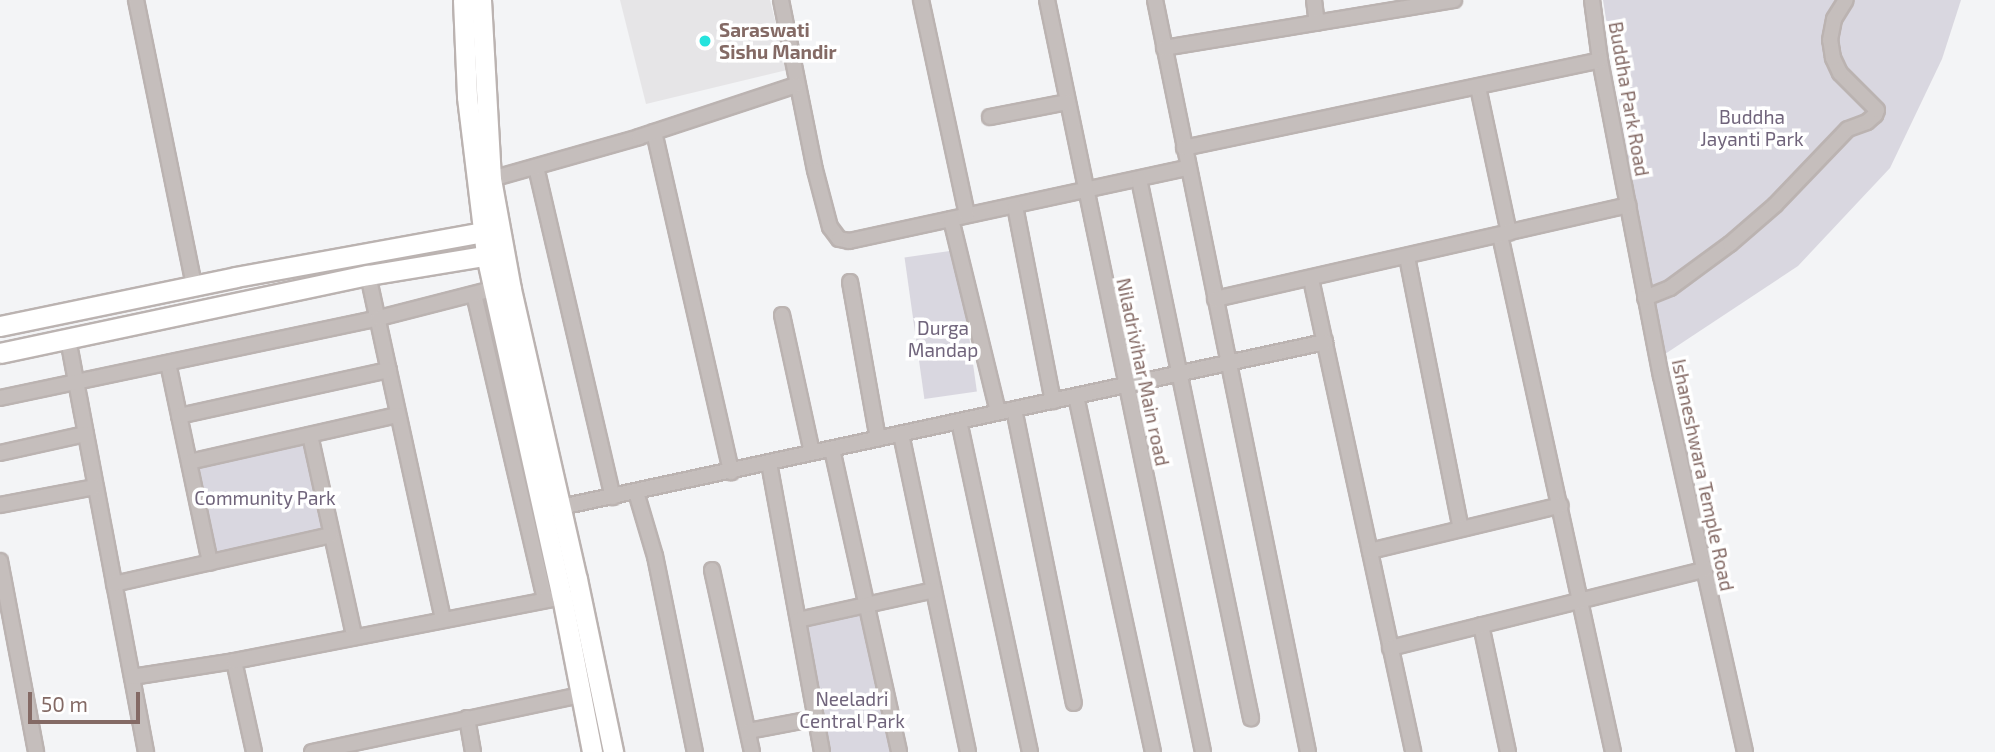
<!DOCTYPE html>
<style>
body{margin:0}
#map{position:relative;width:1995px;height:752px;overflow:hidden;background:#f3f4f6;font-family:"Exo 2",sans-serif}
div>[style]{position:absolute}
.built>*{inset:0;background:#e6e5e7}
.green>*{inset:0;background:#d9d7e0;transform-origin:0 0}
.roads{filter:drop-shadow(2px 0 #bbb3b1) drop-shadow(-2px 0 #bbb3b1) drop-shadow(0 2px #bbb3b1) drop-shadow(0 -2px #bbb3b1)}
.street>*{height:14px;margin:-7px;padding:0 7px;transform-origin:7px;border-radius:7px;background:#c5bebc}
.secondary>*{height:19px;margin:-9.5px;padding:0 9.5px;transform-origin:9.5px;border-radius:9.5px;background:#fff}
.dots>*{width:19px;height:19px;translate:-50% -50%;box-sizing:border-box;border:4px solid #fff;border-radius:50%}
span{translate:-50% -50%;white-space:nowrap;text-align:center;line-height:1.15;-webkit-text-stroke:7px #fff;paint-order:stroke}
.poi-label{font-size:19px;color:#846a65;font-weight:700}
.left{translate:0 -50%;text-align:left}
.street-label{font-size:19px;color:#846a65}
.park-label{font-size:19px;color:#70647b}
.scale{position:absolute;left:28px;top:692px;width:112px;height:32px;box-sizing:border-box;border:4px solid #846a65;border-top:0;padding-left:9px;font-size:21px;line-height:24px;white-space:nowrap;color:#846a65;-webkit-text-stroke:5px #fff;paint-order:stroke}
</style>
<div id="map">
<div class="built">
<i style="clip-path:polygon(620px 0,770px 0,787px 70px,646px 104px)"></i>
</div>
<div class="green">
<i style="clip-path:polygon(1603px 0,1961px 0,1942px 59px,1890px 168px,1798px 266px,1659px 358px)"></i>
<i style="left:957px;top:250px;width:143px;height:53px;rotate:82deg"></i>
<i style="left:310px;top:435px;width:102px;height:124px;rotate:78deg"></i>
<i style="clip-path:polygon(866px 605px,899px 752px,822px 752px,798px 620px)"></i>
</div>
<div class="roads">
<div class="street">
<i style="left:136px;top:0;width:292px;rotate:78.5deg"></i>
<i style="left:781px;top:0;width:173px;rotate:78.7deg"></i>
<i style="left:815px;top:170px;width:59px;rotate:75.3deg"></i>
<i style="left:830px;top:227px;width:15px;rotate:53deg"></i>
<i style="left:839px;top:239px;width:10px;rotate:11deg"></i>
<i style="left:849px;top:241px;width:347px;rotate:-12.2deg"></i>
<i style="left:921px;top:0;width:219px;rotate:77.9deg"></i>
<i style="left:1047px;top:0;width:768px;rotate:78.28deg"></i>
<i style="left:1155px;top:0;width:767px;rotate:78.5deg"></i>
<i style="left:1314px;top:0;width:23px;rotate:83deg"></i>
<i style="left:1592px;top:0;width:61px;rotate:82.4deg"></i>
<i style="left:1600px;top:60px;width:322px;rotate:79.1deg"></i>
<i style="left:1661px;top:376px;width:385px;rotate:77.4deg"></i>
<i style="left:1164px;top:48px;width:294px;rotate:-9.4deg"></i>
<i style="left:1478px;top:87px;width:149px;rotate:78deg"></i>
<i style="left:990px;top:117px;width:79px;rotate:-10.9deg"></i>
<i style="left:654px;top:132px;width:349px;rotate:77.2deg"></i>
<i style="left:1184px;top:148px;width:425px;rotate:-11.9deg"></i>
<i style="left:536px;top:167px;width:339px;rotate:76.9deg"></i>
<i style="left:491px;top:179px;width:154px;rotate:-15.8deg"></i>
<i style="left:639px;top:137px;width:165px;rotate:-18.3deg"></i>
<i style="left:1139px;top:179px;width:551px;rotate:78.26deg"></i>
<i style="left:1015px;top:206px;width:199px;rotate:79deg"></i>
<i style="left:951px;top:219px;width:199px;rotate:76.3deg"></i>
<i style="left:1500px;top:235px;width:529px;rotate:77.67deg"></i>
<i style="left:1407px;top:257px;width:277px;rotate:78.8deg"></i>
<i style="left:368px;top:275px;width:352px;rotate:77.7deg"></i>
<i style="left:1311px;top:279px;width:484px;rotate:77.8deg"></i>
<i style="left:850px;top:282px;width:159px;rotate:79.9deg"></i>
<i style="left:474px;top:294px;width:314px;rotate:76.9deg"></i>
<i style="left:1645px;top:298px;width:27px;rotate:-22deg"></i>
<i style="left:1670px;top:288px;width:74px;rotate:-36.3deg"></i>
<i style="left:1730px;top:244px;width:60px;rotate:-40.9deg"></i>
<i style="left:1775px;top:205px;width:105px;rotate:-46.2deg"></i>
<i style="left:1848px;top:129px;width:20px;rotate:-20deg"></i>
<i style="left:1867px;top:122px;width:11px;rotate:-41deg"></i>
<i style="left:1875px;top:115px;width:5px;rotate:-68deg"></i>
<i style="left:1877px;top:110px;width:52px;rotate:-135deg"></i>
<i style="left:1840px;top:73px;width:17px;rotate:-115deg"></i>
<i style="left:1833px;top:58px;width:18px;rotate:-99deg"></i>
<i style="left:1830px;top:40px;width:21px;rotate:-79deg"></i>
<i style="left:1834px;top:19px;width:22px;rotate:-58deg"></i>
<i style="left:1215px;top:299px;width:424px;rotate:-12.8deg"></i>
<i style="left:782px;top:315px;width:141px;rotate:77.7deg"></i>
<i style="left:68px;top:339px;width:420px;rotate:79.3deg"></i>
<i style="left:168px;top:363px;width:204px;rotate:78.1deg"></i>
<i style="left:1076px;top:396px;width:364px;rotate:77.8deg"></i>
<i style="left:0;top:398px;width:387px;rotate:-11.9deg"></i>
<i style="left:379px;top:318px;width:117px;rotate:-14.4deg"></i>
<i style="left:1014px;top:409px;width:300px;rotate:78.5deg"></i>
<i style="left:179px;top:416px;width:215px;rotate:-12.4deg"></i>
<i style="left:959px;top:421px;width:339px;rotate:77.9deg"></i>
<i style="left:901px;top:434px;width:325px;rotate:78.1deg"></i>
<i style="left:310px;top:435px;width:205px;rotate:77.6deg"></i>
<i style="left:832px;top:449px;width:310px;rotate:77.5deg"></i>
<i style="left:0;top:453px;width:88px;rotate:-12.5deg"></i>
<i style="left:189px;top:462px;width:214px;rotate:-12.7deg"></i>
<i style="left:769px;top:463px;width:294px;rotate:79.6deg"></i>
<i style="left:636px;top:492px;width:67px;rotate:73.5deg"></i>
<i style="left:655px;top:556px;width:200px;rotate:78.5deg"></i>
<i style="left:0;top:505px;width:97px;rotate:-10.7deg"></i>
<i style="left:561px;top:507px;width:782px;rotate:-12.19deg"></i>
<i style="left:1370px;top:551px;width:196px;rotate:-13.5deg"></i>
<i style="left:0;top:561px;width:194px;rotate:79.3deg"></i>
<i style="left:712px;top:570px;width:186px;rotate:77.6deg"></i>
<i style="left:114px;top:584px;width:222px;rotate:-12.7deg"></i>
<i style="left:798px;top:620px;width:139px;rotate:-12.4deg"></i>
<i style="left:1481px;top:625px;width:130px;rotate:78deg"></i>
<i style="left:1390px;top:648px;width:324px;rotate:-14deg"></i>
<i style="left:234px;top:661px;width:93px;rotate:77.6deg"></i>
<i style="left:132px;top:677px;width:103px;rotate:-8.9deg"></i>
<i style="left:234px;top:661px;width:334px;rotate:-11deg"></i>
<i style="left:467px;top:718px;width:35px;rotate:80deg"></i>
<i style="left:748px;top:731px;width:69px;rotate:-10.8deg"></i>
<i style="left:312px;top:752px;width:275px;rotate:-12deg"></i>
</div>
<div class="secondary">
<i style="left:463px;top:0;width:97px;rotate:87.6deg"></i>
<i style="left:467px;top:97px;width:159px;rotate:83.1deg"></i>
<i style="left:486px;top:255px;width:350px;rotate:77.5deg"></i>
<i style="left:562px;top:597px;width:158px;rotate:79deg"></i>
<i style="left:481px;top:0;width:179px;rotate:86.8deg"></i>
<i style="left:491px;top:179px;width:112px;rotate:79.7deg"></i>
<i style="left:511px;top:289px;width:297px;rotate:77.2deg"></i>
<i style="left:577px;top:579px;width:177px;rotate:78.2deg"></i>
<i style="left:0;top:326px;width:241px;rotate:-11.7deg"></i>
<i style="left:236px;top:277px;width:262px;rotate:-10.3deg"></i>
<i style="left:0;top:353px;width:376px;rotate:-12deg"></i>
<i style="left:368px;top:275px;width:130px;rotate:-9.3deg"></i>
</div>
</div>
<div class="dots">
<i style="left:705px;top:41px;background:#25e3dd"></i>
</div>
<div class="poi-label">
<span class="left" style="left:719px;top:41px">Saraswati<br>Sishu Mandir</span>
</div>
<div class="street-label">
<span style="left:1629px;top:99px;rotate:80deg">Buddha Park Road</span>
<span style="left:1143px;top:372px;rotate:78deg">Niladrivihar Main road</span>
<span style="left:1703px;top:475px;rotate:78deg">Ishaneshwara Temple Road</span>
</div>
<div class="park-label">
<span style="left:1752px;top:128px">Buddha<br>Jayanti Park</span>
<span style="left:943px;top:339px">Durga<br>Mandap</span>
<span style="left:265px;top:498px">Community Park</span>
<span style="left:852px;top:710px">Neeladri<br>Central Park</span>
</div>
<div class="scale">50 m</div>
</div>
